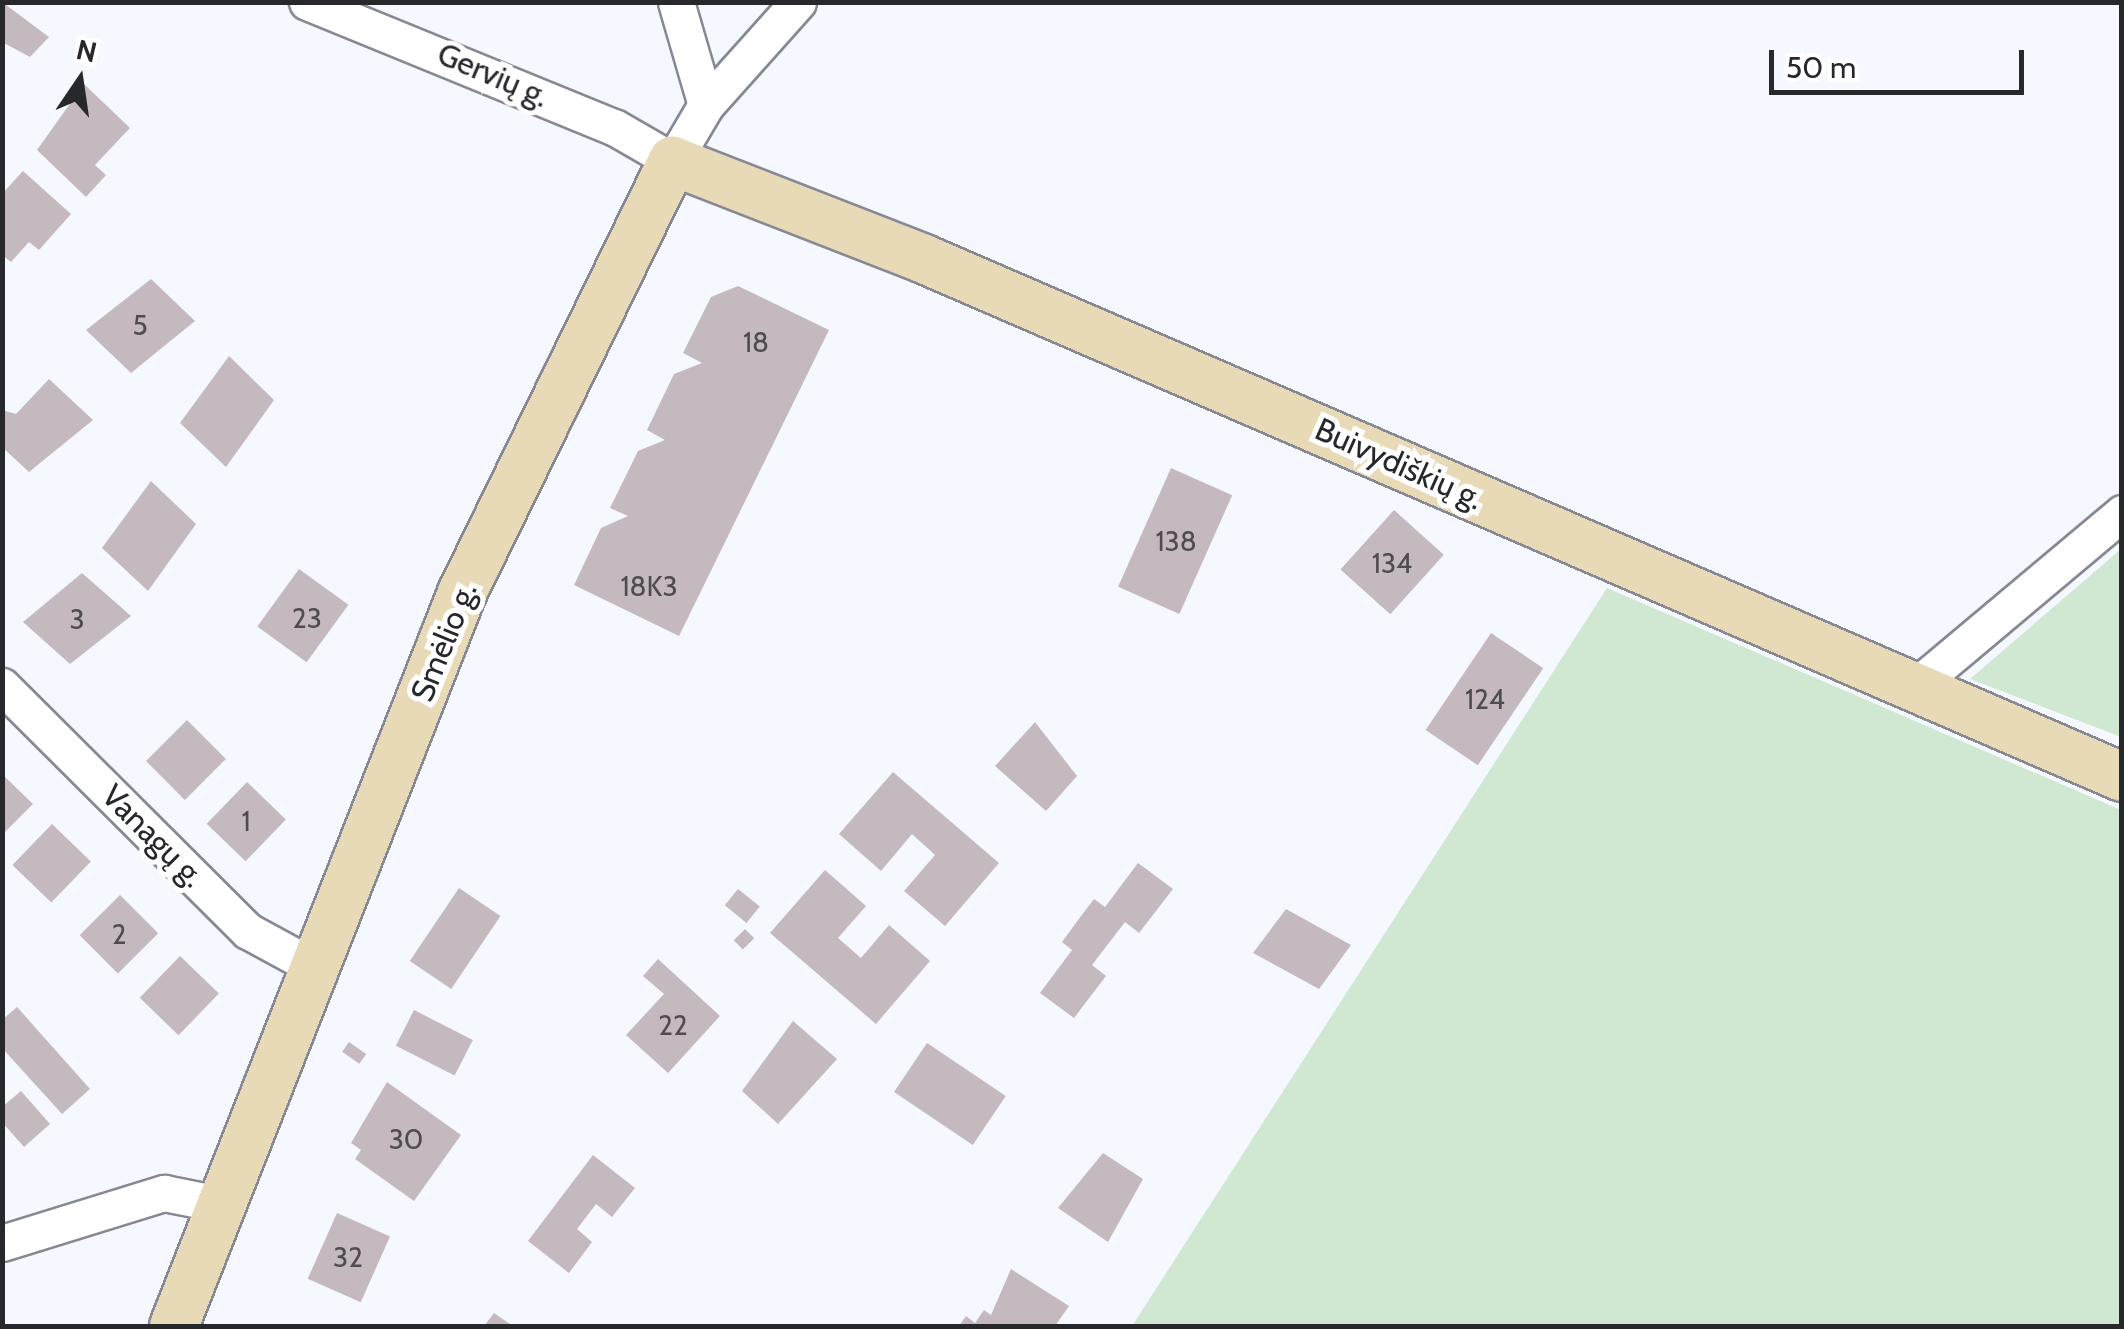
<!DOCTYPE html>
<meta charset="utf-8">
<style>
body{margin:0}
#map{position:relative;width:2124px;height:1329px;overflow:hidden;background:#f6f8ff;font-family:Cabin,sans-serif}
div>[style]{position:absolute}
.green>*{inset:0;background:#d0e8d2}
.building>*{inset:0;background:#c4b9bf;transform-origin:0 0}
.roads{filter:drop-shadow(2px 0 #868993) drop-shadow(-2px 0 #868993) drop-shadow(0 2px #868993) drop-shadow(0 -2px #868993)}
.street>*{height:35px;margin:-17.5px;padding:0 17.5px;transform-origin:17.5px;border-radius:17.5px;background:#fff}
.secondary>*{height:48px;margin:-24px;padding:0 24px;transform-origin:24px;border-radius:24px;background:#e8dab7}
span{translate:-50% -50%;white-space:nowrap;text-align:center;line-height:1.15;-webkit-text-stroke:10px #fff;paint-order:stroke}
.number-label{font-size:28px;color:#4e4c51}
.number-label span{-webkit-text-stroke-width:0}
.street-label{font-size:32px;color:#26282c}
.frame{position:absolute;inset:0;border:5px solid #26282c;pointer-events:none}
.north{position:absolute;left:30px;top:30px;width:100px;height:100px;-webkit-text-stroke:8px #fff;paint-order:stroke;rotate:13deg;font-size:28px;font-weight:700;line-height:40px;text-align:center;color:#26282c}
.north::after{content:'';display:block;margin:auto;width:35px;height:45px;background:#26282c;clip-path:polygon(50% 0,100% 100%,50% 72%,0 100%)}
.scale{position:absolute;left:1769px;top:50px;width:255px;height:45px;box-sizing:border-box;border:5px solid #26282c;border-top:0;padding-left:12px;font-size:30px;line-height:35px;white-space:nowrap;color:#26282c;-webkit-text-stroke:8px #fff;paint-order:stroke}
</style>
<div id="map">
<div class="green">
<i style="clip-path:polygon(2121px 549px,2121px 737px,1970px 679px)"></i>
<i style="clip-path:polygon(1607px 588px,2121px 810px,2121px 1326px,1132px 1326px)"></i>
</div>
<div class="building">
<i style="clip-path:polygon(2px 2px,49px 37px,30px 57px,2px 42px)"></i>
<i style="clip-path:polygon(84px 84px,130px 128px,95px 165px,106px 175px,86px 197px,37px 150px)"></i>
<i style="clip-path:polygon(23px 171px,71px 214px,39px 250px,29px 242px,11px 262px,2px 255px,2px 194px)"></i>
<i style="clip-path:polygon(151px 279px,195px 321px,131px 373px,86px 330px)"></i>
<i style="clip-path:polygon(738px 286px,829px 330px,679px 636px,574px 585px,601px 528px,628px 516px,610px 508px,638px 451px,665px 440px,647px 430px,674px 374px,702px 363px,683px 353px,711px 297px)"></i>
<i style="clip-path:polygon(229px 356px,274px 400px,226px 467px,180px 423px)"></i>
<i style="clip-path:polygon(49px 379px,93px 420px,29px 472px,2px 447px,2px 410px,16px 414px)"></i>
<i style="left:1171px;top:468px;width:67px;height:130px;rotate:24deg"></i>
<i style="clip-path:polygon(151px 481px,196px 524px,148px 591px,102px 548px)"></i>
<i style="left:1394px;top:510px;width:67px;height:80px;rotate:42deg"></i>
<i style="left:299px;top:569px;width:61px;height:71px;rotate:36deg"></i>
<i style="clip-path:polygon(82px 573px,131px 616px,70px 664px,23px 622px)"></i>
<i style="left:1491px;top:633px;width:63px;height:117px;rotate:34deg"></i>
<i style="left:187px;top:720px;width:55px;height:58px;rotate:45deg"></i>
<i style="clip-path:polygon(1035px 722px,1077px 776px,1046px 811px,995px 766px)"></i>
<i style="clip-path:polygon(893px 772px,999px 863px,945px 926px,904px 891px,935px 855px,912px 834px,881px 871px,839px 834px)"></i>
<i style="clip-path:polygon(2px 774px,33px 804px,2px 835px)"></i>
<i style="left:247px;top:782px;width:54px;height:58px;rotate:44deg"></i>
<i style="left:52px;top:824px;width:54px;height:57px;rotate:44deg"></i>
<i style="clip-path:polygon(1138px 863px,1173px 889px,1139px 933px,1125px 922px,1092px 965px,1106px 976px,1074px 1018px,1040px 993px,1072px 950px,1062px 942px,1081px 916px,1094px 899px,1105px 907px)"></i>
<i style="clip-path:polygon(825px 870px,866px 906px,838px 938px,861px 958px,889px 925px,930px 961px,876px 1024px,770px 933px)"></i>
<i style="left:459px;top:888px;width:50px;height:88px;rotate:34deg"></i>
<i style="left:738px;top:889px;width:28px;height:21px;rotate:39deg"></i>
<i style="left:120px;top:895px;width:54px;height:57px;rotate:45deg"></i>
<i style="clip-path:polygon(1286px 909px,1351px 945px,1319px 989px,1253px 953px)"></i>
<i style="left:745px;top:929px;width:13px;height:16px;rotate:45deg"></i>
<i style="left:180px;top:956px;width:54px;height:58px;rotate:44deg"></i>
<i style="clip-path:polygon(658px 959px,720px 1016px,668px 1073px,626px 1035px,664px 994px,643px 976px)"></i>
<i style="clip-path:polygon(17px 1007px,90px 1089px,62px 1114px,2px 1048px,2px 1020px)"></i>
<i style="left:414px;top:1010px;width:66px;height:40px;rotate:27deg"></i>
<i style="clip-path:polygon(793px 1021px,837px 1059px,778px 1124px,742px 1091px)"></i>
<i style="left:349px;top:1042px;width:21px;height:12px;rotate:35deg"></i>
<i style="left:927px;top:1043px;width:95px;height:59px;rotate:34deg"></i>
<i style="clip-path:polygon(387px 1082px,461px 1135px,414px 1201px,355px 1159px,361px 1150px,351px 1143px)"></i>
<i style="clip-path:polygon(21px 1091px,50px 1124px,24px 1147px,2px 1122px,2px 1107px)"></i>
<i style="clip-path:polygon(1103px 1153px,1143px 1179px,1108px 1242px,1058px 1208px)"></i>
<i style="clip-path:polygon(593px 1155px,635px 1188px,612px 1217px,596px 1204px,577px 1229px,592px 1242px,569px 1273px,528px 1241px)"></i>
<i style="left:337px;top:1213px;width:58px;height:72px;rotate:24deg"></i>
<i style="clip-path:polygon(1011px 1269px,1069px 1306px,1055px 1326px,959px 1326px,966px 1316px,975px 1323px,984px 1310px,991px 1315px)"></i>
<i style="clip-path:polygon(494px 1313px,513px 1326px,484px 1326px)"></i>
</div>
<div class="roads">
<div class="street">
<i style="left:307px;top:2px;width:331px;rotate:22.2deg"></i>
<i style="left:614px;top:127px;width:68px;rotate:30deg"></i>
<i style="left:673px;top:161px;width:65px;rotate:-59.5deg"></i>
<i style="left:706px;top:105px;width:138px;rotate:-48.2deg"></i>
<i style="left:676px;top:2px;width:107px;rotate:73.8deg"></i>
<i style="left:2px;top:686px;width:347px;rotate:44.9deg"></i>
<i style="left:248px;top:931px;width:77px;rotate:28.6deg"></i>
<i style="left:1910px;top:691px;width:277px;rotate:-40deg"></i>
<i style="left:2px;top:1243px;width:170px;rotate:-17.2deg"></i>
<i style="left:164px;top:1193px;width:61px;rotate:11.3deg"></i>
</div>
<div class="secondary">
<i style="left:174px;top:1326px;width:788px;rotate:-68.55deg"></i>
<i style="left:462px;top:593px;width:481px;rotate:-64deg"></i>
<i style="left:673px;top:161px;width:269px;rotate:21.3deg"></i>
<i style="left:924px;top:259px;width:1305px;rotate:23.38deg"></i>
</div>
</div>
<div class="number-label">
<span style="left:140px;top:325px">5</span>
<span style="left:756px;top:342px">18</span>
<span style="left:1176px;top:541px">138</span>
<span style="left:1392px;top:563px">134</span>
<span style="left:649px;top:586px">18K3</span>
<span style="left:307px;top:618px">23</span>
<span style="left:77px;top:619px">3</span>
<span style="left:1485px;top:699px">124</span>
<span style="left:246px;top:821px">1</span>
<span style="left:119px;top:934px">2</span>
<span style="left:673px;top:1025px">22</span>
<span style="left:406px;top:1139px">30</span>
<span style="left:348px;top:1257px">32</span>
</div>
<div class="street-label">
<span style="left:493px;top:75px;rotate:23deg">Gervių g.</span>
<span style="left:1399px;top:464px;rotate:24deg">Buivydiškių g.</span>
<span style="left:444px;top:642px;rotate:-68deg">Smėlio g.</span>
<span style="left:153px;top:836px;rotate:45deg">Vanagų g.</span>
</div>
<div class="frame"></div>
<div class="north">N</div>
<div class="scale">50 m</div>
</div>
